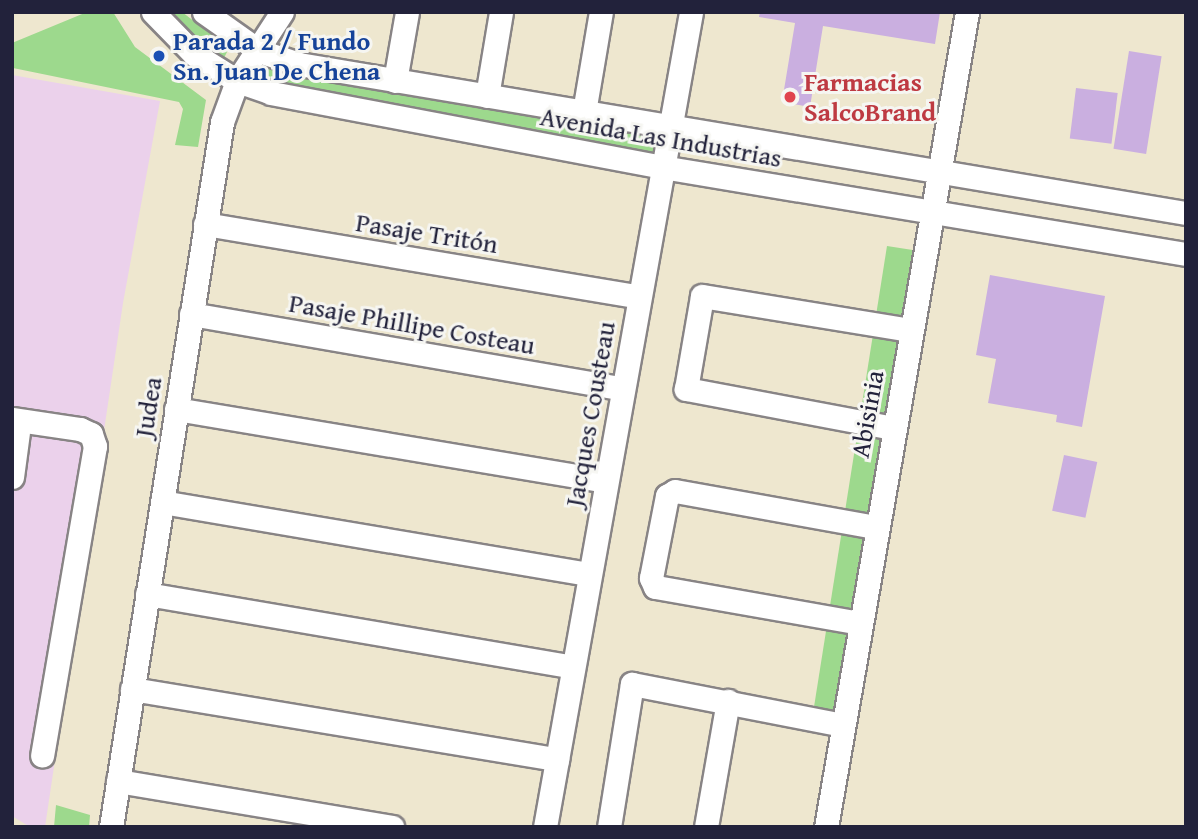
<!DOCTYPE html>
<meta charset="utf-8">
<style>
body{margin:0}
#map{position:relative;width:1198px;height:839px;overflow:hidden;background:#eee7cf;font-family:"Gentium Book Plus",serif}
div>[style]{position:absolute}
.built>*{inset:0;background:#ebd1eb}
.green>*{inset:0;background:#9dd98d;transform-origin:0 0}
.building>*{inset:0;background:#caafe0;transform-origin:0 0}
.roads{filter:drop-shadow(2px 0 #888485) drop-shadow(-2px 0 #888485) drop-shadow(0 2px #888485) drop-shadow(0 -2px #888485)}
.minor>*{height:23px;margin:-11.5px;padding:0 11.5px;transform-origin:11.5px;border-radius:11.5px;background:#fff}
.dots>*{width:19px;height:19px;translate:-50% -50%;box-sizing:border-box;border:4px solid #f6f6f2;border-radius:50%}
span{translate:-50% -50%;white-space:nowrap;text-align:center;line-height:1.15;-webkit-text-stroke:6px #f6f6f2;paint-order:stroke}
.transit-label{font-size:26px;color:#164399;font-weight:700}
.left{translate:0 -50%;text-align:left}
.health-label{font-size:26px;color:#be3a42;font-weight:700}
.street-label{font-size:26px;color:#22223b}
.frame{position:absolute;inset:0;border:14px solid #22223b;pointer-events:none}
</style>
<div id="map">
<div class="built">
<i style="clip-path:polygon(12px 75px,160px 101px,123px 303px,45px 827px,30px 827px,12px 816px)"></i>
</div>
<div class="green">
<i style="clip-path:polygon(87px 12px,113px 12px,135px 47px,206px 100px,198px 147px,175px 145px,183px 109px,179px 102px,13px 68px,12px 43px)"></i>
<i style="clip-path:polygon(164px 12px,182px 12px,229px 48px,223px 60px)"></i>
<i style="clip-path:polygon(268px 68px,659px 136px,655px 156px,258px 82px)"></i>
<i style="left:887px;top:246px;width:26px;height:472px;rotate:9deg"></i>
<i style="clip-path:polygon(56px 805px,90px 815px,89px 827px,54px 827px)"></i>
</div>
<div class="building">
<i style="clip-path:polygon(760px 12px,940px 12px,935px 44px,823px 26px,810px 107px,782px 102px,795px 23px,759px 17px)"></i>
<i style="left:1129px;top:51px;width:33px;height:99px;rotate:9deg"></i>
<i style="left:1076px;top:88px;width:42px;height:51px;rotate:7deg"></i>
<i style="clip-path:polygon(990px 275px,1105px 296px,1082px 427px,1056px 422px,1057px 415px,988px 403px,996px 359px,976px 355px)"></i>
<i style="left:1064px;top:455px;width:34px;height:57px;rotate:12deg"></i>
</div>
<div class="roads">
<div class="minor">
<i style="left:153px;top:12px;width:59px;rotate:45.7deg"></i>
<i style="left:194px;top:54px;width:51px;rotate:32.1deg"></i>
<i style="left:237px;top:81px;width:36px;rotate:19deg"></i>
<i style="left:271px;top:93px;width:398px;rotate:10.7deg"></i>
<i style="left:662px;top:167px;width:531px;rotate:9.43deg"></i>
<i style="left:204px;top:12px;width:67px;rotate:35.3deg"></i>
<i style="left:259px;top:51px;width:42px;rotate:18deg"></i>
<i style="left:299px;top:64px;width:899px;rotate:9.54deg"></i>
<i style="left:395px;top:81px;width:70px;rotate:-80.1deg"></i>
<i style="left:487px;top:96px;width:85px;rotate:-80.5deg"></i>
<i style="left:584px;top:112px;width:101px;rotate:-80.4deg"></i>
<i style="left:205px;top:224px;width:440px;rotate:9.5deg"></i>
<i style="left:191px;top:314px;width:438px;rotate:9.8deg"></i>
<i style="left:176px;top:409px;width:436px;rotate:9.5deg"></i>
<i style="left:12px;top:419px;width:69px;rotate:8.4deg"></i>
<i style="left:80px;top:429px;width:12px;rotate:24deg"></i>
<i style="left:91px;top:434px;width:13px;rotate:72deg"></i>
<i style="left:95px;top:446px;width:314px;rotate:99.7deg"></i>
<i style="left:893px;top:428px;width:211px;rotate:-169.3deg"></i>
<i style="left:686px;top:389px;width:94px;rotate:-80.2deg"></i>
<i style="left:702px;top:296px;width:211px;rotate:9.3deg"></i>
<i style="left:12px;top:477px;width:45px;rotate:-82.4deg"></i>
<i style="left:162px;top:502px;width:433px;rotate:9.6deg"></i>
<i style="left:147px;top:594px;width:432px;rotate:9.7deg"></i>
<i style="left:860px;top:623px;width:208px;rotate:-170deg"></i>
<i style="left:655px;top:587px;width:10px;rotate:-114deg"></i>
<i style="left:651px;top:578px;width:84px;rotate:-79deg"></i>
<i style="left:667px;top:496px;width:9px;rotate:-32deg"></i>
<i style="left:675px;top:491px;width:204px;rotate:10.2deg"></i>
<i style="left:132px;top:689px;width:431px;rotate:9.4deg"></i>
<i style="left:118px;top:781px;width:278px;rotate:9.5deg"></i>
<i style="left:111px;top:827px;width:714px;rotate:-81.05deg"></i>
<i style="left:222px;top:122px;width:44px;rotate:-69.9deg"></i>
<i style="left:237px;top:81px;width:82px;rotate:-56.9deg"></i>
<i style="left:545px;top:827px;width:828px;rotate:-79.84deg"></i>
<i style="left:609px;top:827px;width:145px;rotate:-80.9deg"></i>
<i style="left:632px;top:684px;width:215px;rotate:11deg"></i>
<i style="left:706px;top:827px;width:128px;rotate:-80.1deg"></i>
<i style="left:826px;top:827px;width:827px;rotate:-80.18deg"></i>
</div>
</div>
<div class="dots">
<i style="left:159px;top:56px;background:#1a4fb4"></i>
<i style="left:790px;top:97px;background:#e0444e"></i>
</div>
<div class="transit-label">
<span class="left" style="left:173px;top:56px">Parada 2 / Fundo<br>Sn. Juan De Chena</span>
</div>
<div class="health-label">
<span class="left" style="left:804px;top:97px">Farmacias<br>SalcoBrand</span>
</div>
<div class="street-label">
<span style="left:661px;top:137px;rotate:10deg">Avenida Las Industrias</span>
<span style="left:427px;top:233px;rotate:9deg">Pasaje Tritón</span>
<span style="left:412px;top:324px;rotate:10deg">Pasaje Phillipe Costeau</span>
<span style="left:148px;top:407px;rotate:-81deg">Judea</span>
<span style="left:590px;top:414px;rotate:-80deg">Jacques Cousteau</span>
<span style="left:867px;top:414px;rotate:-80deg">Abisinia</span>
</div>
<div class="frame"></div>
</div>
